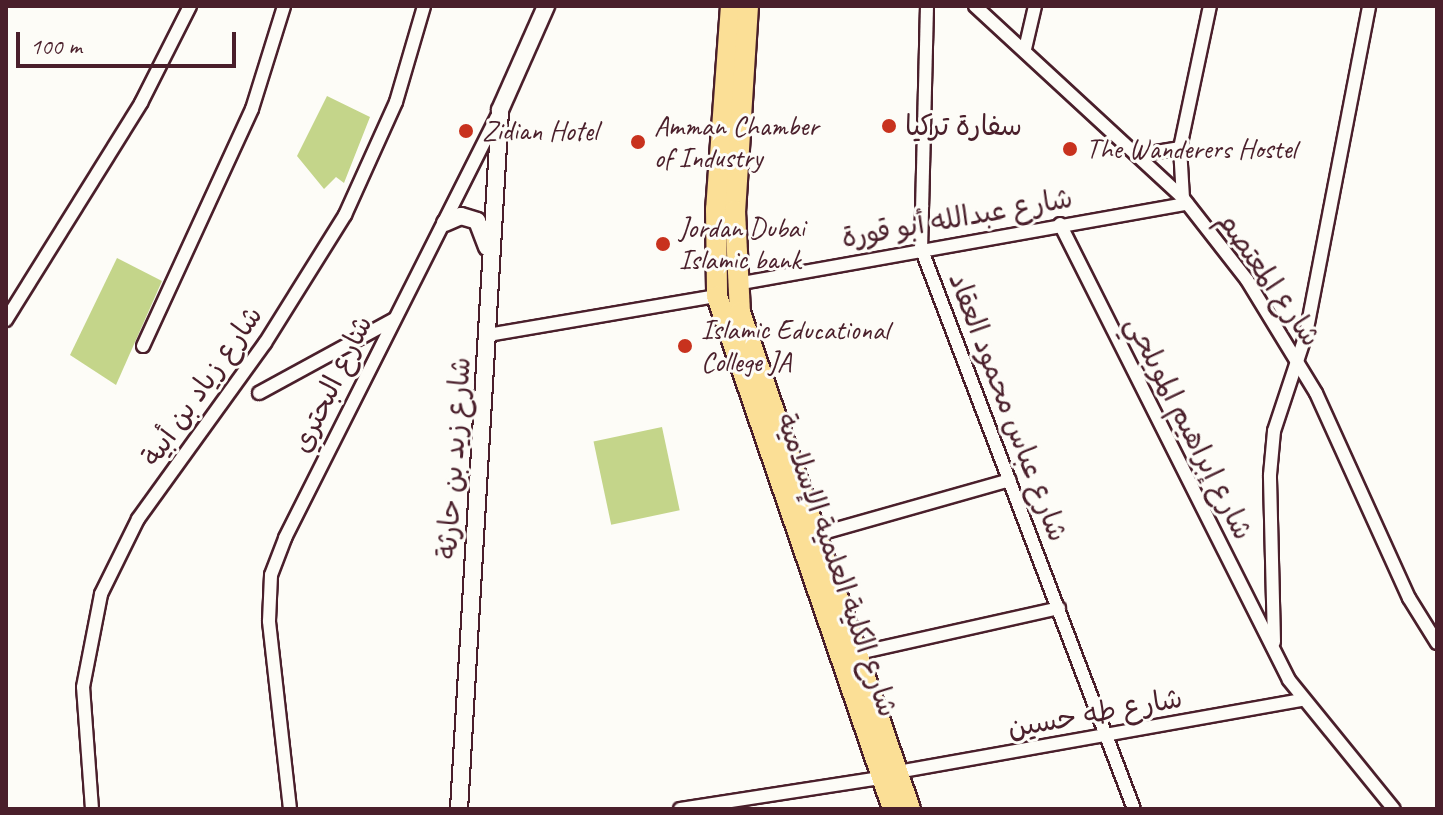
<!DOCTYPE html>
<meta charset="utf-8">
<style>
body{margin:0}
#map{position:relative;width:1443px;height:815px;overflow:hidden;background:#fdfcf7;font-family:Caveat,"Playpen Sans Arabic",sans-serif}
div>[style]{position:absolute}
.green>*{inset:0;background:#c4d58a;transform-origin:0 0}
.roads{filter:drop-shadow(2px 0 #4a1f2b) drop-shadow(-2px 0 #4a1f2b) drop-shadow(0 2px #4a1f2b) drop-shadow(0 -2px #4a1f2b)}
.minor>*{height:12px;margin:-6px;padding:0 6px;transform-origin:6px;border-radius:6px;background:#fdfcf7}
.tertiary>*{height:16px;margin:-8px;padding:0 8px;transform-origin:8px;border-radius:8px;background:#fdfcf7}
.primary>*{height:20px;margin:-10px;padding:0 10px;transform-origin:10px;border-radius:10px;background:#fbdf96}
.dots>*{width:22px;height:22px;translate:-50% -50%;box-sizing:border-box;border:4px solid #fdfcf7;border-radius:50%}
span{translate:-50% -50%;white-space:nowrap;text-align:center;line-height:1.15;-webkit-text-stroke:6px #fdfcf7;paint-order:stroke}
.poi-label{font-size:28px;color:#4a1f2b}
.left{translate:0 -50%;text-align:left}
.street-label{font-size:28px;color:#4a1f2b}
.frame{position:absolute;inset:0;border:8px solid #4a1f2b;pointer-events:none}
.scale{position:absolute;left:16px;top:32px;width:220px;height:36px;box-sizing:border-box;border:4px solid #4a1f2b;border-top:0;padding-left:10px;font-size:24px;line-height:28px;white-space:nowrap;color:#4a1f2b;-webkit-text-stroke:6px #fdfcf7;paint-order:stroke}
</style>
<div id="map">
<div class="green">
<i style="clip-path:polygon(327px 96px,370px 117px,344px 183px,336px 177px,324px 189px,297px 156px)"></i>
<i style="clip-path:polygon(117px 258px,162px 281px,116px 385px,70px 355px)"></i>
<i style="left:662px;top:427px;width:85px;height:70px;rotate:78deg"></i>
</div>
<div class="roads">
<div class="minor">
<i style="left:927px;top:6px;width:242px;rotate:91.4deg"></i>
<i style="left:921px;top:248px;width:600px;rotate:69.21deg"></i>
<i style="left:975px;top:6px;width:283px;rotate:42.7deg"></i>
<i style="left:1183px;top:198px;width:104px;rotate:52deg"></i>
<i style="left:1247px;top:280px;width:132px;rotate:58.6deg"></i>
<i style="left:1316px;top:393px;width:225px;rotate:65.6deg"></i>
<i style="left:1409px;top:598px;width:53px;rotate:58.1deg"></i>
<i style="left:1025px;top:49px;width:44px;rotate:-76.9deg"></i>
<i style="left:1138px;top:155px;width:43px;rotate:-9.5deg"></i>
<i style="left:1183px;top:198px;width:50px;rotate:-93.4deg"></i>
<i style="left:1180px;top:148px;width:145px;rotate:-78.1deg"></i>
<i style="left:1060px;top:224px;width:510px;rotate:63.33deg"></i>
<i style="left:1289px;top:680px;width:166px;rotate:50.9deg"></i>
<i style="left:736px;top:284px;width:458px;rotate:-10.1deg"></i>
<i style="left:6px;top:320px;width:256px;rotate:-58.1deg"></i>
<i style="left:141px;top:103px;width:109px;rotate:-63.2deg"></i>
<i style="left:488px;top:335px;width:232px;rotate:-9.7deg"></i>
<i style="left:143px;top:346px;width:261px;rotate:-65.3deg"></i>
<i style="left:252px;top:109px;width:108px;rotate:-72.7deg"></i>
<i style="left:259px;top:393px;width:153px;rotate:-28.6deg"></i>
<i style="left:819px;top:534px;width:198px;rotate:-15.8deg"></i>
<i style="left:1274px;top:642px;width:167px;rotate:-91.4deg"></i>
<i style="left:1270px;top:475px;width:44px;rotate:-84.8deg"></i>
<i style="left:1274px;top:431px;width:102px;rotate:-71.7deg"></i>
<i style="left:1306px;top:334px;width:334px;rotate:-79.1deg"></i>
<i style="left:858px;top:653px;width:206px;rotate:-12.6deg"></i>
<i style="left:897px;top:772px;width:411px;rotate:-10.1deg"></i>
<i style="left:92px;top:809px;width:122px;rotate:-94.2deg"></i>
<i style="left:83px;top:687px;width:95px;rotate:-79deg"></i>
<i style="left:101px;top:594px;width:84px;rotate:-63.7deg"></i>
<i style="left:138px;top:519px;width:217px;rotate:-54.2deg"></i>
<i style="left:265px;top:343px;width:151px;rotate:-58deg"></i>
<i style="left:345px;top:215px;width:124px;rotate:-65.7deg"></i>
<i style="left:396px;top:102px;width:100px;rotate:-73.7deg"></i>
<i style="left:290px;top:809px;width:189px;rotate:-96.4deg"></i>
<i style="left:269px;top:621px;width:46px;rotate:-87.5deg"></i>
<i style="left:271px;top:575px;width:40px;rotate:-69deg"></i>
<i style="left:285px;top:538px;width:471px;rotate:-63.3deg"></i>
<i style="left:680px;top:809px;width:203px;rotate:-8.8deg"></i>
</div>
<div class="tertiary">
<i style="left:445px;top:223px;width:17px;rotate:-24deg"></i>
<i style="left:461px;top:216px;width:17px;rotate:17deg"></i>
<i style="left:477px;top:221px;width:28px;rotate:69deg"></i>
<i style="left:459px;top:809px;width:700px;rotate:-86.64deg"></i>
<i style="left:500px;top:110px;width:114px;rotate:-66.1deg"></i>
</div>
<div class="primary">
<i style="left:731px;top:6px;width:204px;rotate:94.2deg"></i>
<i style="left:716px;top:209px;width:87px;rotate:89.3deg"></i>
<i style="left:717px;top:296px;width:542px;rotate:71.06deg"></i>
<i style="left:748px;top:6px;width:205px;rotate:93.6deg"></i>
<i style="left:735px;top:211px;width:101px;rotate:87.2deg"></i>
<i style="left:740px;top:312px;width:525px;rotate:71.12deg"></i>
</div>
</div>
<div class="dots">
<i style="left:889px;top:126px;background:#c8321e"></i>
<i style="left:466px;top:131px;background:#c8321e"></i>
<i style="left:638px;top:142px;background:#c8321e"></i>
<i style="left:1070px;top:149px;background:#c8321e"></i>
<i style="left:663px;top:244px;background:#c8321e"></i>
<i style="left:685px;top:346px;background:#c8321e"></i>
</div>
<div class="poi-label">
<span class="left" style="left:654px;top:142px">Amman Chamber<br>of Industry</span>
<span class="left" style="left:905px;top:126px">سفارة تركيا</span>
<span class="left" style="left:482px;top:131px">Zidian Hotel</span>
<span class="left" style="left:1086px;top:149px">The Wanderers Hostel</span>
<span class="left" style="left:679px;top:244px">Jordan Dubai<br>Islamic bank</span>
<span class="left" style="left:701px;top:346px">Islamic Educational<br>College JA</span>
</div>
<div class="street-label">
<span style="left:957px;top:218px;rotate:-10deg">شارع عبدالله أبو قورة</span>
<span style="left:1269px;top:279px;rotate:55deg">شارع المعتصم</span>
<span style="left:332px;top:384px;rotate:-64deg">شارع البحتري</span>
<span style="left:202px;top:386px;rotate:-55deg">شارع زياد بن أبية</span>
<span style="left:1008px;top:407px;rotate:69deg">شارع عباس محمود العقاد</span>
<span style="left:1189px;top:428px;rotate:63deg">شارع إبراهيم المويلحي</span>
<span style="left:454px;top:458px;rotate:-86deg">شارع زيد بن حارثة</span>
<span style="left:837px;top:565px;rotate:71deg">شارع الكلية العلمية الإسلامية</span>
<span style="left:1095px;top:713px;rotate:-10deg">شارع طه حسين</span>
</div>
<div class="frame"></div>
<div class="scale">100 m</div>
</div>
